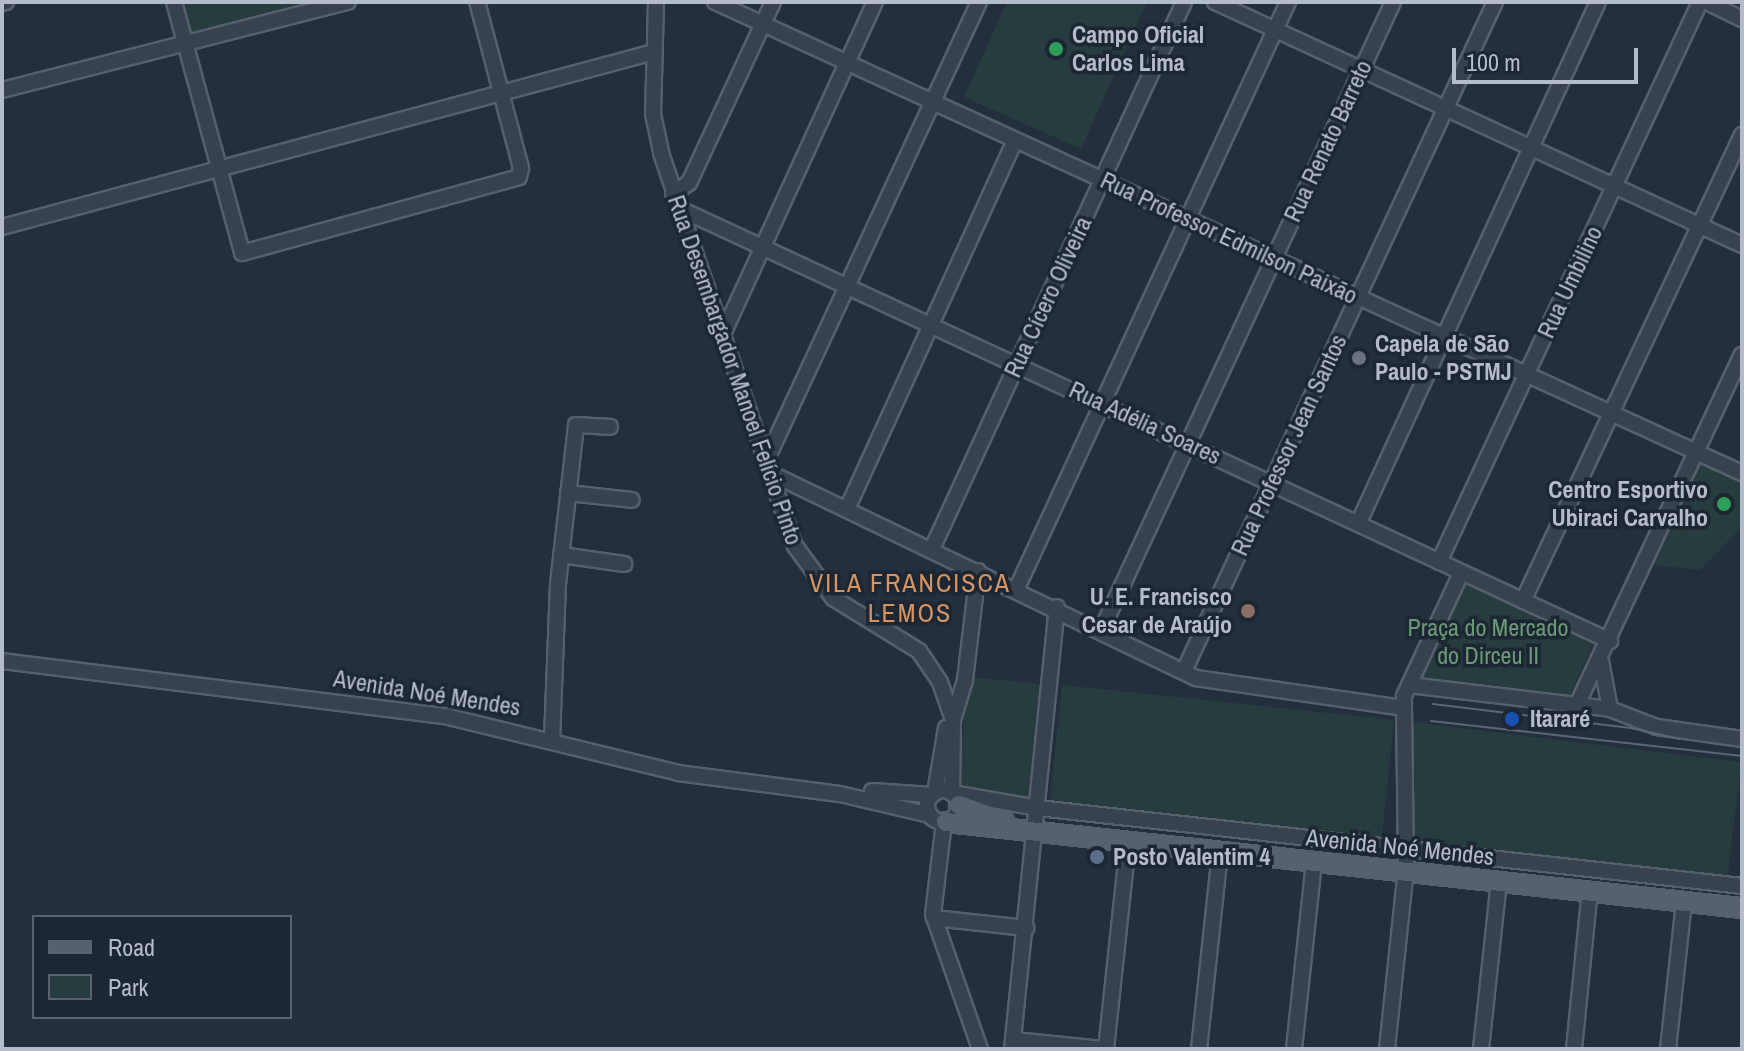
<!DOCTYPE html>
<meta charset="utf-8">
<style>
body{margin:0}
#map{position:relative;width:1744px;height:1051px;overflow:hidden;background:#242f3e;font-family:"Archivo Narrow",sans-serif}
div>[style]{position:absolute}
.green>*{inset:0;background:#263c3f;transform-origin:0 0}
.roads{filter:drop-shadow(2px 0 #565f6c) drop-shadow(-2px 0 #565f6c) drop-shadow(0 2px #565f6c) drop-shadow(0 -2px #565f6c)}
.minor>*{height:14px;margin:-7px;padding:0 7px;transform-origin:7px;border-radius:7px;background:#38414e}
.minor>.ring{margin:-7px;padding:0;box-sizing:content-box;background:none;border:14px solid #38414e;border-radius:50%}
.major>*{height:18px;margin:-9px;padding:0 9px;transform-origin:9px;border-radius:9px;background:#56606e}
.tram>*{height:2px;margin:-1px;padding:0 1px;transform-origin:1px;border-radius:1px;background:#5a6575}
.dots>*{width:22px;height:22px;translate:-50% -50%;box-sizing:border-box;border:4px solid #1d2633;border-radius:50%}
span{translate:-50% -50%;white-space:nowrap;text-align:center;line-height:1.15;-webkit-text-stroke:7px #1d2633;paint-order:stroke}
.poi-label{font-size:24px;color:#b4bcc9;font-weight:700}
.left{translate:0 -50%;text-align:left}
.right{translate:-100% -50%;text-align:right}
.street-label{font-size:24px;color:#b4bcc9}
.park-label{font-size:24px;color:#6b9a76}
.neighbourhood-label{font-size:26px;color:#d59563;letter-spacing:2px}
.frame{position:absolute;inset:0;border:4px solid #b4bcc9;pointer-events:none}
.legend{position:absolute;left:32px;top:915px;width:260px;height:104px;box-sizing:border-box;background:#1d2633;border:2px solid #59626f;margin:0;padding:10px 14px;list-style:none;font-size:24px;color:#b4bcc9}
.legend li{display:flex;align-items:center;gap:16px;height:40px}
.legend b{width:40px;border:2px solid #59626f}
.scale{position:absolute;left:1452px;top:48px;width:186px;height:36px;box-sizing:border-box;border:4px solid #b4bcc9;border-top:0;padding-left:10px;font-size:24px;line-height:28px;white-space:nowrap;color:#b4bcc9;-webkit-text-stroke:6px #1d2633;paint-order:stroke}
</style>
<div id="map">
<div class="green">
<i style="clip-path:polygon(178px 2px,323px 2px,188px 36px)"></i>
<i style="clip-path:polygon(1007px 2px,1147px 2px,1081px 149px,964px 97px)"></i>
<i style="clip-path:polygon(1701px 464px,1742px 482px,1742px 527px,1700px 570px,1654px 565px)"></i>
<i style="clip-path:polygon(1465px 580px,1595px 640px,1569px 698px,1419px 681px)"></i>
<i style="clip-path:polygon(970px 677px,1042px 684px,1031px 804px,968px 793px,956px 781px)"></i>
<i style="left:1062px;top:685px;width:334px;height:122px;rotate:6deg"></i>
<i style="left:1413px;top:722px;width:331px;height:123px;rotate:7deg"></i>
</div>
<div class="roads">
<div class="minor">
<i style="left:174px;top:2px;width:260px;rotate:74.8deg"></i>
<i style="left:242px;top:253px;width:287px;rotate:-15.3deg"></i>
<i style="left:519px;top:177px;width:9px;rotate:-77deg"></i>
<i style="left:521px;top:168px;width:172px;rotate:-104.8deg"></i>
<i style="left:656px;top:2px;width:112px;rotate:91.5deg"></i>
<i style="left:653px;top:114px;width:40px;rotate:78deg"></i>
<i style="left:661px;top:153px;width:415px;rotate:71.2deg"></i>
<i style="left:795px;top:546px;width:64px;rotate:53.8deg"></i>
<i style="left:833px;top:598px;width:101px;rotate:31.6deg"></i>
<i style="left:919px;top:651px;width:37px;rotate:56deg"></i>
<i style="left:940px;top:682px;width:40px;rotate:71.1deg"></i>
<i style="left:715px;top:2px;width:1130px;rotate:24.64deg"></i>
<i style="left:1215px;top:2px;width:580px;rotate:24.75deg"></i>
<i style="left:1707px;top:2px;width:39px;rotate:26deg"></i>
<i style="left:2px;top:3px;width:4px;rotate:-14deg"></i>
<i style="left:2px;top:90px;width:357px;rotate:-14.3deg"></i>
<i style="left:673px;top:194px;width:19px;rotate:-35deg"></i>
<i style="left:689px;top:183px;width:200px;rotate:-65.1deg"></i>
<i style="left:678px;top:208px;width:1028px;rotate:24.92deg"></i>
<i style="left:2px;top:227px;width:675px;rotate:-15.02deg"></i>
<i style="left:722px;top:336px;width:367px;rotate:-65.4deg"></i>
<i style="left:766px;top:461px;width:506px;rotate:-65.11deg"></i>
<i style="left:770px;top:473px;width:473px;rotate:25.7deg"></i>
<i style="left:1196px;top:678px;width:209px;rotate:8.2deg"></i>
<i style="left:568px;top:493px;width:64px;rotate:6.2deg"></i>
<i style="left:847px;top:509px;width:405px;rotate:-65.5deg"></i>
<i style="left:1359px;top:522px;width:572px;rotate:-65.32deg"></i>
<i style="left:932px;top:549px;width:602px;rotate:-65.26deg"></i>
<i style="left:561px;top:555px;width:64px;rotate:8.1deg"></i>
<i style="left:1439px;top:562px;width:618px;rotate:-65.01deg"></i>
<i style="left:978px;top:571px;width:110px;rotate:96.8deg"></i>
<i style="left:965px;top:680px;width:42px;rotate:106.7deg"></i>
<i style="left:953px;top:720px;width:73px;rotate:90.8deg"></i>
<i style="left:952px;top:793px;width:87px;rotate:9.9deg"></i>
<i style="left:1038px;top:808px;width:708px;rotate:6.32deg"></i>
<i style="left:1017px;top:588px;width:646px;rotate:-65.18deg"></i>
<i style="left:1523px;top:601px;width:515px;rotate:-64.83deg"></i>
<i style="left:1102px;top:629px;width:691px;rotate:-65.1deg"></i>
<i style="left:2px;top:661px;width:450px;rotate:7.1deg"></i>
<i style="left:449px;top:717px;width:236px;rotate:13.7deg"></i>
<i style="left:678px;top:773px;width:163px;rotate:7.4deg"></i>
<i style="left:840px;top:794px;width:92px;rotate:13.1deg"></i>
<i style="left:1601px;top:661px;width:49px;rotate:79.4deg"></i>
<i style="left:1185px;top:669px;width:736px;rotate:-65.07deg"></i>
<i style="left:1409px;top:685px;width:202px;rotate:6.8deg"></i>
<i style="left:1610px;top:709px;width:50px;rotate:21deg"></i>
<i style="left:1657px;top:727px;width:86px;rotate:8deg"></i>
<i style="left:1577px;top:705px;width:387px;rotate:-64.8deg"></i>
<i style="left:552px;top:740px;width:156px;rotate:-87.8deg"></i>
<i style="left:558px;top:584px;width:160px;rotate:-83.5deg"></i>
<i style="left:576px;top:425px;width:34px;rotate:3deg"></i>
<i class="ring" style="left:927px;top:790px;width:18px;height:18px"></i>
<i style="left:872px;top:791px;width:60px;rotate:3.8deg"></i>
<i style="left:935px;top:793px;width:66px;rotate:-80.4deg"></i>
<i style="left:944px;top:822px;width:93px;rotate:96.8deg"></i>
<i style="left:933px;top:914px;width:143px;rotate:70.8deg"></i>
<i style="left:934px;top:918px;width:93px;rotate:6.2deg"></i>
<i style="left:1014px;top:1040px;width:89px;rotate:5.8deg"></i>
<i style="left:1012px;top:1049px;width:444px;rotate:-84.2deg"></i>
<i style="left:1106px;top:1049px;width:208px;rotate:-83.9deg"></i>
<i style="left:1199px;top:1049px;width:197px;rotate:-83.9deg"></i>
<i style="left:1294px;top:1049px;width:189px;rotate:-83.9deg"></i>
<i style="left:1387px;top:1049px;width:181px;rotate:-84deg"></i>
<i style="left:1406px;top:869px;width:173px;rotate:-90.7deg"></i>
<i style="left:1404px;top:696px;width:136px;rotate:-65.1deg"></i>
<i style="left:1481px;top:1049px;width:169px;rotate:-83.9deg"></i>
<i style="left:1574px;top:1049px;width:160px;rotate:-84.3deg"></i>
<i style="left:1668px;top:1049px;width:149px;rotate:-83.8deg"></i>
</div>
<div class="major">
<i style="left:959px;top:805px;width:48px;rotate:19.6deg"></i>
<i style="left:946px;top:822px;width:801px;rotate:6.17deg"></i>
</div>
</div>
<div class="tram">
<i style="left:1433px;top:704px;width:199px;rotate:6.9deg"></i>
<i style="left:1631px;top:728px;width:50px;rotate:12.7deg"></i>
<i style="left:1431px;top:721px;width:313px;rotate:6.4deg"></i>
</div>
<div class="dots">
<i style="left:1056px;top:49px;background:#2e9e5b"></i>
<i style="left:1359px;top:358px;background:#6b7280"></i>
<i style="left:1724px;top:504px;background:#2e9e5b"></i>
<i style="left:1248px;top:611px;background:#8d6e63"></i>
<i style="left:1512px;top:719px;background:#1a4fb4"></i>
<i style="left:1097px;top:857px;background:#5c6f8a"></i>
</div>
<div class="poi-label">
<span class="left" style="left:1072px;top:49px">Campo Oficial<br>Carlos Lima</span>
<span class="left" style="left:1375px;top:358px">Capela de São<br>Paulo - PSTMJ</span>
<span class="right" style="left:1708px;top:504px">Centro Esportivo<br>Ubiraci Carvalho</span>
<span class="right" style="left:1232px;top:611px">U. E. Francisco<br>Cesar de Araújo</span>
<span class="left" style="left:1530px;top:719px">Itararé</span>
<span class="left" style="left:1113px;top:857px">Posto Valentim 4</span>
</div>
<div class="street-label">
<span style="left:1328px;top:141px;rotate:-65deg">Rua Renato Barreto</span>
<span style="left:1229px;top:238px;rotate:25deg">Rua Professor Edmilson Paixão</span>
<span style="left:1570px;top:282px;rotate:-65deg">Rua Umbilino</span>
<span style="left:1048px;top:297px;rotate:-65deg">Rua Cícero Oliveira</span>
<span style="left:735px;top:370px;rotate:71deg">Rua Desembargador Manoel Felício Pinto</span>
<span style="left:1145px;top:423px;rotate:25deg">Rua Adélia Soares</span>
<span style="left:1289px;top:445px;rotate:-65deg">Rua Professor Jean Santos</span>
<span style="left:427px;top:693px;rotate:9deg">Avenida Noé Mendes</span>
<span style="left:1400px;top:847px;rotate:6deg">Avenida Noé Mendes</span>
</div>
<div class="park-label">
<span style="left:1488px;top:642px">Praça do Mercado<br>do Dirceu II</span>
</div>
<div class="neighbourhood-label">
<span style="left:910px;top:598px">VILA FRANCISCA<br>LEMOS</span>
</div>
<div class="frame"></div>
<ul class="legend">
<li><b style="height:10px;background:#56606e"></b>Road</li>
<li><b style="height:22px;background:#263c3f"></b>Park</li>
</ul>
<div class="scale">100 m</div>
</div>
